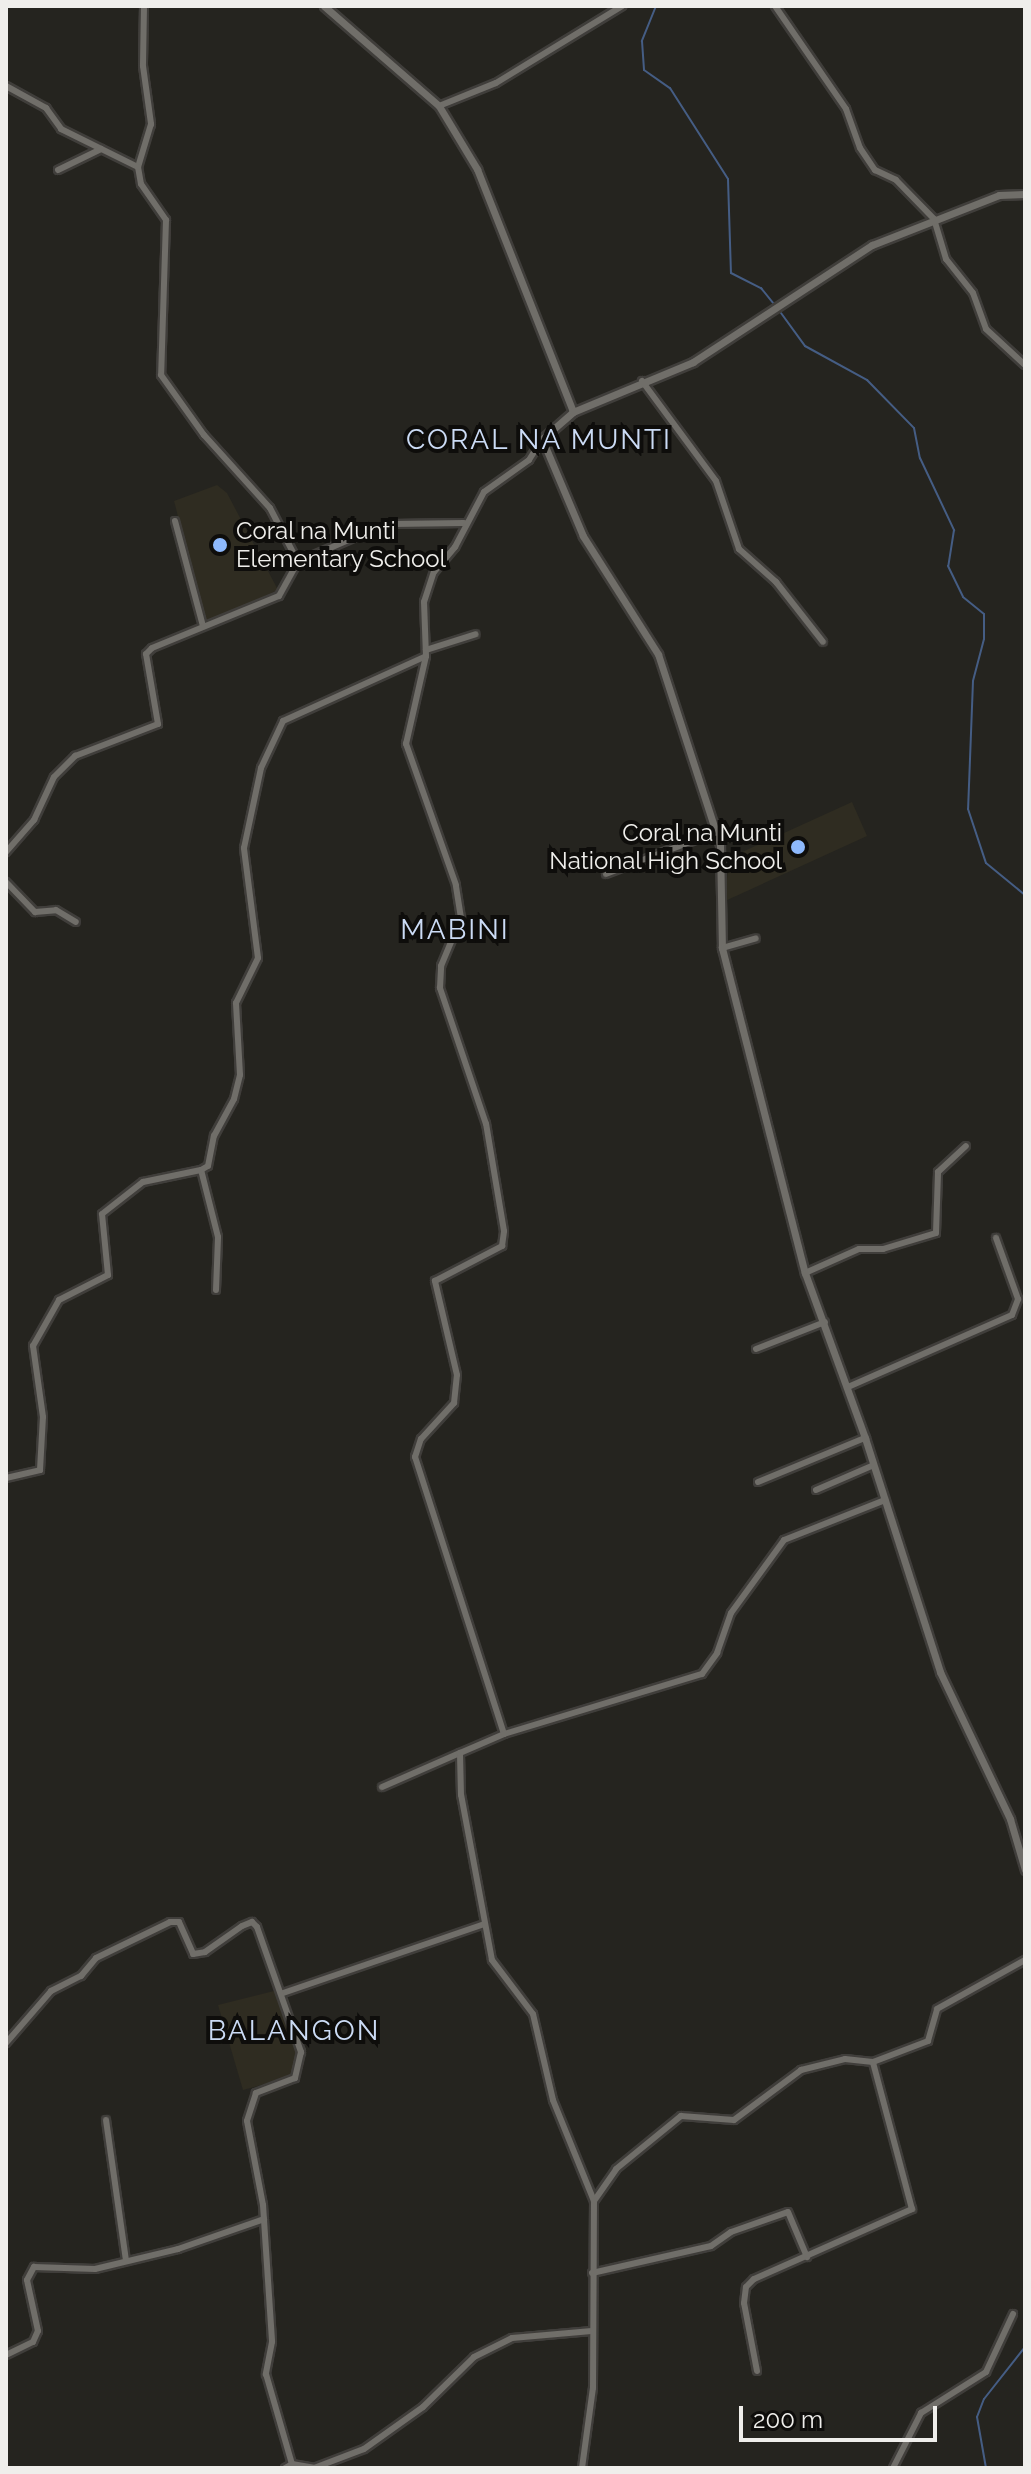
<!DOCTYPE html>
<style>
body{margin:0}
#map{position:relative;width:1031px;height:2474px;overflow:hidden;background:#25241f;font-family:Raleway,sans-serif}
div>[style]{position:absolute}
.built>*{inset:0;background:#2f2c21}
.stream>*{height:2px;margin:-1px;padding:0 1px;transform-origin:1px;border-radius:1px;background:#455d84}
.roads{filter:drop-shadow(2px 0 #403e3b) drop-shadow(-2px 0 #403e3b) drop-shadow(0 2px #403e3b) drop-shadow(0 -2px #403e3b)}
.minor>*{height:6px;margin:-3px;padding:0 3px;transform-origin:3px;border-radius:3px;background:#706e69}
.tertiary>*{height:7px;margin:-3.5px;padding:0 3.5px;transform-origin:3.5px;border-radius:3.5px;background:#706e69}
.dots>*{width:22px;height:22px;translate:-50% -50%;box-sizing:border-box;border:4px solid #0e0d0b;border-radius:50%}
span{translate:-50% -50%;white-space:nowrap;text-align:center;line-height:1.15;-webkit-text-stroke:8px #0e0d0b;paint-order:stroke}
.poi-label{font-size:24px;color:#efeeeb}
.left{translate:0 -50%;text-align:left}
.right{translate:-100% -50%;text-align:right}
.quarter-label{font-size:28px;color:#cbdbf5;letter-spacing:2px}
.frame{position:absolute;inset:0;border:8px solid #efeeeb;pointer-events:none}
.scale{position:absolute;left:739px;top:2406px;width:198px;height:36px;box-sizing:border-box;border:4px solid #efeeeb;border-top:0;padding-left:10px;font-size:24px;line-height:28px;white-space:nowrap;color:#efeeeb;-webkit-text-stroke:6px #0e0d0b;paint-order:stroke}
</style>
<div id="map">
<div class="built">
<i style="clip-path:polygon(217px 485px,227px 493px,278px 590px,206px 624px,174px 501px)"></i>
<i style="clip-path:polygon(852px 802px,867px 836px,725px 901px,729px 858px)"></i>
<i style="clip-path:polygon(278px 1990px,298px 2060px,294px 2076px,243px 2090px,218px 2005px)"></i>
</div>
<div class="stream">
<i style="left:656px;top:6px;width:38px;rotate:112deg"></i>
<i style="left:642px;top:41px;width:29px;rotate:86deg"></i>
<i style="left:644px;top:70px;width:32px;rotate:35deg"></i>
<i style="left:670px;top:88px;width:108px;rotate:57.5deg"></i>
<i style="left:728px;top:179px;width:94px;rotate:88.2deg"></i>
<i style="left:731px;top:273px;width:34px;rotate:27deg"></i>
<i style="left:761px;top:288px;width:21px;rotate:51deg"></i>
<i style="left:781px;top:313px;width:41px;rotate:54deg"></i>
<i style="left:805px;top:346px;width:71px;rotate:28.7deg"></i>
<i style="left:867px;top:380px;width:67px;rotate:45.6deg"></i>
<i style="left:914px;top:428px;width:31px;rotate:79deg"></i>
<i style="left:920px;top:458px;width:80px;rotate:64.7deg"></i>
<i style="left:954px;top:530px;width:36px;rotate:99deg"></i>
<i style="left:948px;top:566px;width:34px;rotate:64deg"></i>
<i style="left:963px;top:597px;width:27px;rotate:39deg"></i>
<i style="left:984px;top:614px;width:25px;rotate:90deg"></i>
<i style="left:984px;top:639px;width:43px;rotate:104.7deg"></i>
<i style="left:973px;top:681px;width:128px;rotate:92.2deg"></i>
<i style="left:968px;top:809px;width:57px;rotate:71.6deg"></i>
<i style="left:986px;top:863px;width:50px;rotate:39.4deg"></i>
<i style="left:986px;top:2468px;width:52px;rotate:-100deg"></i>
<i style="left:977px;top:2417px;width:19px;rotate:-69deg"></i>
<i style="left:984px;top:2399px;width:66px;rotate:-51.7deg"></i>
</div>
<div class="roads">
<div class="minor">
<i style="left:144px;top:6px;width:60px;rotate:91deg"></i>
<i style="left:143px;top:66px;width:59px;rotate:82.1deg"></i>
<i style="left:151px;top:124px;width:45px;rotate:106.8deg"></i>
<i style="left:138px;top:167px;width:17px;rotate:80deg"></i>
<i style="left:141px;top:184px;width:44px;rotate:55.2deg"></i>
<i style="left:166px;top:220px;width:155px;rotate:91.8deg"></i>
<i style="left:161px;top:375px;width:74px;rotate:54.4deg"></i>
<i style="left:204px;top:435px;width:98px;rotate:47.9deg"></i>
<i style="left:270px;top:508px;width:61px;rotate:62.6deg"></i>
<i style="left:775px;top:6px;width:125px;rotate:55.4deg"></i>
<i style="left:846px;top:109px;width:41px;rotate:70.3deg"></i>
<i style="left:860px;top:148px;width:27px;rotate:56deg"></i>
<i style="left:875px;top:170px;width:23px;rotate:25deg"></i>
<i style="left:896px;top:180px;width:54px;rotate:45.7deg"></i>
<i style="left:934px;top:219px;width:42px;rotate:73.3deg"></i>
<i style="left:946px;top:259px;width:43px;rotate:51.5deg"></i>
<i style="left:973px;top:293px;width:38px;rotate:70deg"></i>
<i style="left:986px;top:329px;width:53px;rotate:42.7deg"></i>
<i style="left:6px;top:86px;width:46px;rotate:28.8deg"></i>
<i style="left:46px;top:108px;width:26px;rotate:54deg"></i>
<i style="left:61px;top:129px;width:86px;rotate:26.3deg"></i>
<i style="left:439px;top:106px;width:61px;rotate:-22deg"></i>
<i style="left:496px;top:83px;width:148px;rotate:-31.4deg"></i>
<i style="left:58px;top:170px;width:48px;rotate:-26deg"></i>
<i style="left:642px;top:381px;width:124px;rotate:53.5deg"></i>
<i style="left:716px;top:481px;width:72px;rotate:71.3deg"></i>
<i style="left:739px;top:549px;width:50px;rotate:41.7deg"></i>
<i style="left:776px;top:582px;width:76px;rotate:51.9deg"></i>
<i style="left:175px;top:521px;width:109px;rotate:75.1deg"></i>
<i style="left:426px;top:650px;width:52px;rotate:-17.7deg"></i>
<i style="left:6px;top:852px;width:43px;rotate:-48.8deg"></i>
<i style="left:34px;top:820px;width:47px;rotate:-65.1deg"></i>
<i style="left:54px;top:777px;width:30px;rotate:-45deg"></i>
<i style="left:75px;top:756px;width:89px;rotate:-21.1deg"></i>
<i style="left:158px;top:724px;width:71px;rotate:-99.7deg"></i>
<i style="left:146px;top:654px;width:8px;rotate:-45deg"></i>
<i style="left:152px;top:648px;width:137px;rotate:-22.3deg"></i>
<i style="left:279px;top:596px;width:39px;rotate:-61deg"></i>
<i style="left:298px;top:562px;width:75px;rotate:-23.5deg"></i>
<i style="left:367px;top:532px;width:27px;rotate:-17deg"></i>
<i style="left:393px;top:524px;width:71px;rotate:-0.8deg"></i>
<i style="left:606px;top:874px;width:118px;rotate:-20.9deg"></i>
<i style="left:6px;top:882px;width:42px;rotate:46deg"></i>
<i style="left:35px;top:912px;width:21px;rotate:-5deg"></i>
<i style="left:56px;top:910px;width:23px;rotate:31deg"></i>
<i style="left:722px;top:948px;width:35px;rotate:-16deg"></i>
<i style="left:805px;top:1273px;width:59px;rotate:-24deg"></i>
<i style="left:859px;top:1249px;width:24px"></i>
<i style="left:883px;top:1249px;width:55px;rotate:-16.8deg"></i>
<i style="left:936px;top:1233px;width:61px;rotate:-88.1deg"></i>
<i style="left:938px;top:1172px;width:38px;rotate:-43deg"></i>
<i style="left:216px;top:1290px;width:53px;rotate:-87.8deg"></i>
<i style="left:218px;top:1237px;width:69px;rotate:-104.2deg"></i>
<i style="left:201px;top:1170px;width:8px;rotate:-30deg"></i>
<i style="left:208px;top:1166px;width:31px;rotate:-79deg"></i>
<i style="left:214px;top:1136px;width:42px;rotate:-61.6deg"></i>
<i style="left:234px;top:1099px;width:25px;rotate:-76deg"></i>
<i style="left:240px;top:1075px;width:72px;rotate:-93.2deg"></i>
<i style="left:236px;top:1003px;width:50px;rotate:-63.9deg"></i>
<i style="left:258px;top:958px;width:111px;rotate:-97.3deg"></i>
<i style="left:244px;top:848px;width:82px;rotate:-78deg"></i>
<i style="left:261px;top:768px;width:52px;rotate:-64.9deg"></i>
<i style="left:283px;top:721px;width:157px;rotate:-24.4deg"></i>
<i style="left:756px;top:1349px;width:74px;rotate:-21.4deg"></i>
<i style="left:848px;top:1387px;width:179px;rotate:-23.7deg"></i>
<i style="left:1012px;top:1315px;width:17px;rotate:-69deg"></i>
<i style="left:1018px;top:1299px;width:65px;rotate:-109.8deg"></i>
<i style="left:6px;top:1478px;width:35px;rotate:-13deg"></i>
<i style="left:40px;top:1470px;width:53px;rotate:-86.8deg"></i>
<i style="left:43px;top:1417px;width:72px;rotate:-98deg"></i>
<i style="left:33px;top:1346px;width:53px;rotate:-60.5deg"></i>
<i style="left:59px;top:1300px;width:55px;rotate:-27deg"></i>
<i style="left:108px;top:1275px;width:61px;rotate:-95.6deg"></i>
<i style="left:102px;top:1214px;width:52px;rotate:-38deg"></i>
<i style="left:143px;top:1182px;width:59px;rotate:-11.7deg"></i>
<i style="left:758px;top:1482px;width:116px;rotate:-22.4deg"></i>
<i style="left:816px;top:1490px;width:63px;rotate:-23.3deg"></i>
<i style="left:504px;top:1734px;width:291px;rotate:-107.8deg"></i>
<i style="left:415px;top:1457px;width:19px;rotate:-72deg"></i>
<i style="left:421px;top:1439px;width:49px;rotate:-47.5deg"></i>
<i style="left:454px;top:1403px;width:28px;rotate:-84deg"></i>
<i style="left:457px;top:1375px;width:97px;rotate:-103.2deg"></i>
<i style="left:435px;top:1281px;width:76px;rotate:-27.6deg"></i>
<i style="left:502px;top:1246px;width:15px;rotate:-82deg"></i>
<i style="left:504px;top:1231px;width:109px;rotate:-99.5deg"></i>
<i style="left:486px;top:1124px;width:144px;rotate:-108.7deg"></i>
<i style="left:440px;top:988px;width:22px;rotate:-87deg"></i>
<i style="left:441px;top:966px;width:52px;rotate:-67.4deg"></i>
<i style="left:461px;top:918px;width:33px;rotate:-99deg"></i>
<i style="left:456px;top:885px;width:150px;rotate:-109.5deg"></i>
<i style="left:406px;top:744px;width:90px;rotate:-77.2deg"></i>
<i style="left:426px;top:656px;width:54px;rotate:-92.1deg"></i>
<i style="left:424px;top:602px;width:32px;rotate:-72deg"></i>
<i style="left:434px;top:572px;width:33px;rotate:-50deg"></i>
<i style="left:455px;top:547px;width:62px;rotate:-62.2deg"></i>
<i style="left:484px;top:492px;width:55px;rotate:-35.4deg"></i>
<i style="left:529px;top:460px;width:25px;rotate:-58deg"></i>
<i style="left:382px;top:1787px;width:85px;rotate:-23.6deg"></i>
<i style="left:283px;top:1993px;width:213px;rotate:-18.9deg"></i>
<i style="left:6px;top:2043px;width:69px;rotate:-49.1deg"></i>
<i style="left:51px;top:1991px;width:34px;rotate:-27deg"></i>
<i style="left:81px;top:1976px;width:23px;rotate:-50deg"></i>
<i style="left:96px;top:1958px;width:82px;rotate:-25.9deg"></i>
<i style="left:170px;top:1922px;width:9px"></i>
<i style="left:179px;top:1922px;width:35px;rotate:66deg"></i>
<i style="left:193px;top:1954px;width:12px;rotate:-9deg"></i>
<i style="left:205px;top:1952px;width:45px;rotate:-35.1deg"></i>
<i style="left:242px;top:1926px;width:11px;rotate:-22deg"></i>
<i style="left:252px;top:1922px;width:7px;rotate:45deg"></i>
<i style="left:257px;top:1927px;width:133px;rotate:70.6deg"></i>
<i style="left:301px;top:2052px;width:27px;rotate:103deg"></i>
<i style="left:295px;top:2078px;width:42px;rotate:159deg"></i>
<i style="left:256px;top:2093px;width:29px;rotate:108deg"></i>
<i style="left:247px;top:2121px;width:86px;rotate:79.2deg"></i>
<i style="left:263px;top:2205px;width:137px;rotate:86.2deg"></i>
<i style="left:272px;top:2342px;width:33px;rotate:101deg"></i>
<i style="left:266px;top:2374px;width:94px;rotate:73.9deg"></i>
<i style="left:292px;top:2464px;width:8px;rotate:150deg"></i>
<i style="left:106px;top:2120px;width:142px;rotate:81.9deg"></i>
<i style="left:594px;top:2201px;width:39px;rotate:-55deg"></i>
<i style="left:616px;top:2169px;width:84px;rotate:-39.2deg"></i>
<i style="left:681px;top:2116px;width:53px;rotate:4.3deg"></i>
<i style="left:734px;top:2120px;width:84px;rotate:-36.7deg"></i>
<i style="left:801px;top:2070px;width:45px;rotate:-14deg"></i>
<i style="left:845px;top:2059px;width:28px;rotate:6deg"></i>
<i style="left:873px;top:2062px;width:59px;rotate:-20.9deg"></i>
<i style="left:928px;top:2041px;width:33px;rotate:-74deg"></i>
<i style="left:937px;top:2009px;width:101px;rotate:-29.1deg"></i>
<i style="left:592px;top:2273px;width:122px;rotate:-12.8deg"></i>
<i style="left:711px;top:2246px;width:24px;rotate:-35deg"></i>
<i style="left:731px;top:2232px;width:60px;rotate:-19.3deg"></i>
<i style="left:788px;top:2212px;width:49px;rotate:67.1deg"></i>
<i style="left:6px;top:2355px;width:30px;rotate:-26deg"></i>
<i style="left:33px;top:2342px;width:12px;rotate:-66deg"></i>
<i style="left:38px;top:2331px;width:52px;rotate:-102.2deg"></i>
<i style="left:27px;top:2280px;width:15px;rotate:-62deg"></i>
<i style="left:34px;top:2267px;width:61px;rotate:1.9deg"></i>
<i style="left:95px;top:2269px;width:85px;rotate:-13.5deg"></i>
<i style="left:178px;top:2249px;width:91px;rotate:-19.2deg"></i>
<i style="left:757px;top:2371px;width:69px;rotate:-100.8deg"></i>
<i style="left:744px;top:2303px;width:16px;rotate:-83deg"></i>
<i style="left:746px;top:2287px;width:11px;rotate:-45deg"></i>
<i style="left:754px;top:2279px;width:173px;rotate:-23.9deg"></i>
<i style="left:912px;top:2209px;width:152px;rotate:-104.9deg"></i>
<i style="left:292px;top:2464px;width:22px;rotate:10deg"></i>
<i style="left:314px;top:2468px;width:53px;rotate:-20.8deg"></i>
<i style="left:364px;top:2449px;width:72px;rotate:-35.4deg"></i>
<i style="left:423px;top:2407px;width:71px;rotate:-44.4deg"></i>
<i style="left:474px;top:2357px;width:42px;rotate:-26.6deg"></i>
<i style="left:512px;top:2338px;width:80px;rotate:-5deg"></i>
<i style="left:582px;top:2468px;width:81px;rotate:-82.2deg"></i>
<i style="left:593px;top:2388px;width:187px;rotate:-89.7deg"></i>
<i style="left:594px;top:2201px;width:109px;rotate:-112.1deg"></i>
<i style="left:553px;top:2100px;width:88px;rotate:-103.1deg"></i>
<i style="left:533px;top:2014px;width:68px;rotate:-127.2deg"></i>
<i style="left:492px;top:1960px;width:168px;rotate:-100.6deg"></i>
<i style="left:461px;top:1795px;width:42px;rotate:-91.4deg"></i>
<i style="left:460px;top:1753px;width:48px;rotate:-23.4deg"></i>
<i style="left:504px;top:1734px;width:207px;rotate:-16.9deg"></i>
<i style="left:702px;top:1674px;width:26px;rotate:-54deg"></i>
<i style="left:717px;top:1653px;width:42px;rotate:-70.7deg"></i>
<i style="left:731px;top:1613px;width:90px;rotate:-54deg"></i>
<i style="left:784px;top:1540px;width:109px;rotate:-21.6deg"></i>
<i style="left:893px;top:2468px;width:62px;rotate:-63deg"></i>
<i style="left:921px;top:2413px;width:77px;rotate:-32.2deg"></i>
<i style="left:986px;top:2372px;width:64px;rotate:-65deg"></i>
</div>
<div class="tertiary">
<i style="left:324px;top:6px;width:152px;rotate:41deg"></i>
<i style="left:439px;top:106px;width:74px;rotate:58.9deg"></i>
<i style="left:477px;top:169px;width:261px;rotate:68.4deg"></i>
<i style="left:573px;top:412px;width:41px;rotate:138.9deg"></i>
<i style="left:542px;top:439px;width:105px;rotate:67.1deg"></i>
<i style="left:583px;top:536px;width:140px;rotate:57.6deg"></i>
<i style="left:658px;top:654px;width:201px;rotate:72deg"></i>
<i style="left:720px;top:845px;width:103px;rotate:88.9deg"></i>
<i style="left:722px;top:948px;width:335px;rotate:75.7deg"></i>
<i style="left:805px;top:1273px;width:176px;rotate:70deg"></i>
<i style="left:865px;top:1438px;width:246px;rotate:72.2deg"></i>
<i style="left:940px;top:1672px;width:163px;rotate:64.5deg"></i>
<i style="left:1010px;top:1819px;width:53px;rotate:73.6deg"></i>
<i style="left:573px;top:412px;width:130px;rotate:-22.6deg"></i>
<i style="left:693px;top:362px;width:214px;rotate:-33.2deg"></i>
<i style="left:872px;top:245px;width:136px;rotate:-21.5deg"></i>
<i style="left:999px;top:195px;width:26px;rotate:-2deg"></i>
</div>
</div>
<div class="dots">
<i style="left:220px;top:545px;background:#8eb9fc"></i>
<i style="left:798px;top:847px;background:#8eb9fc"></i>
</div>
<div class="poi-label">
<span class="left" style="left:236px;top:545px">Coral na Munti<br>Elementary School</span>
<span class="right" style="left:782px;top:847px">Coral na Munti<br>National High School</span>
</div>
<div class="quarter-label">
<span style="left:539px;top:440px">CORAL NA MUNTI</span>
<span style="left:455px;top:930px">MABINI</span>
<span style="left:294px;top:2031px">BALANGON</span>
</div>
<div class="frame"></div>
<div class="scale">200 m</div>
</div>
